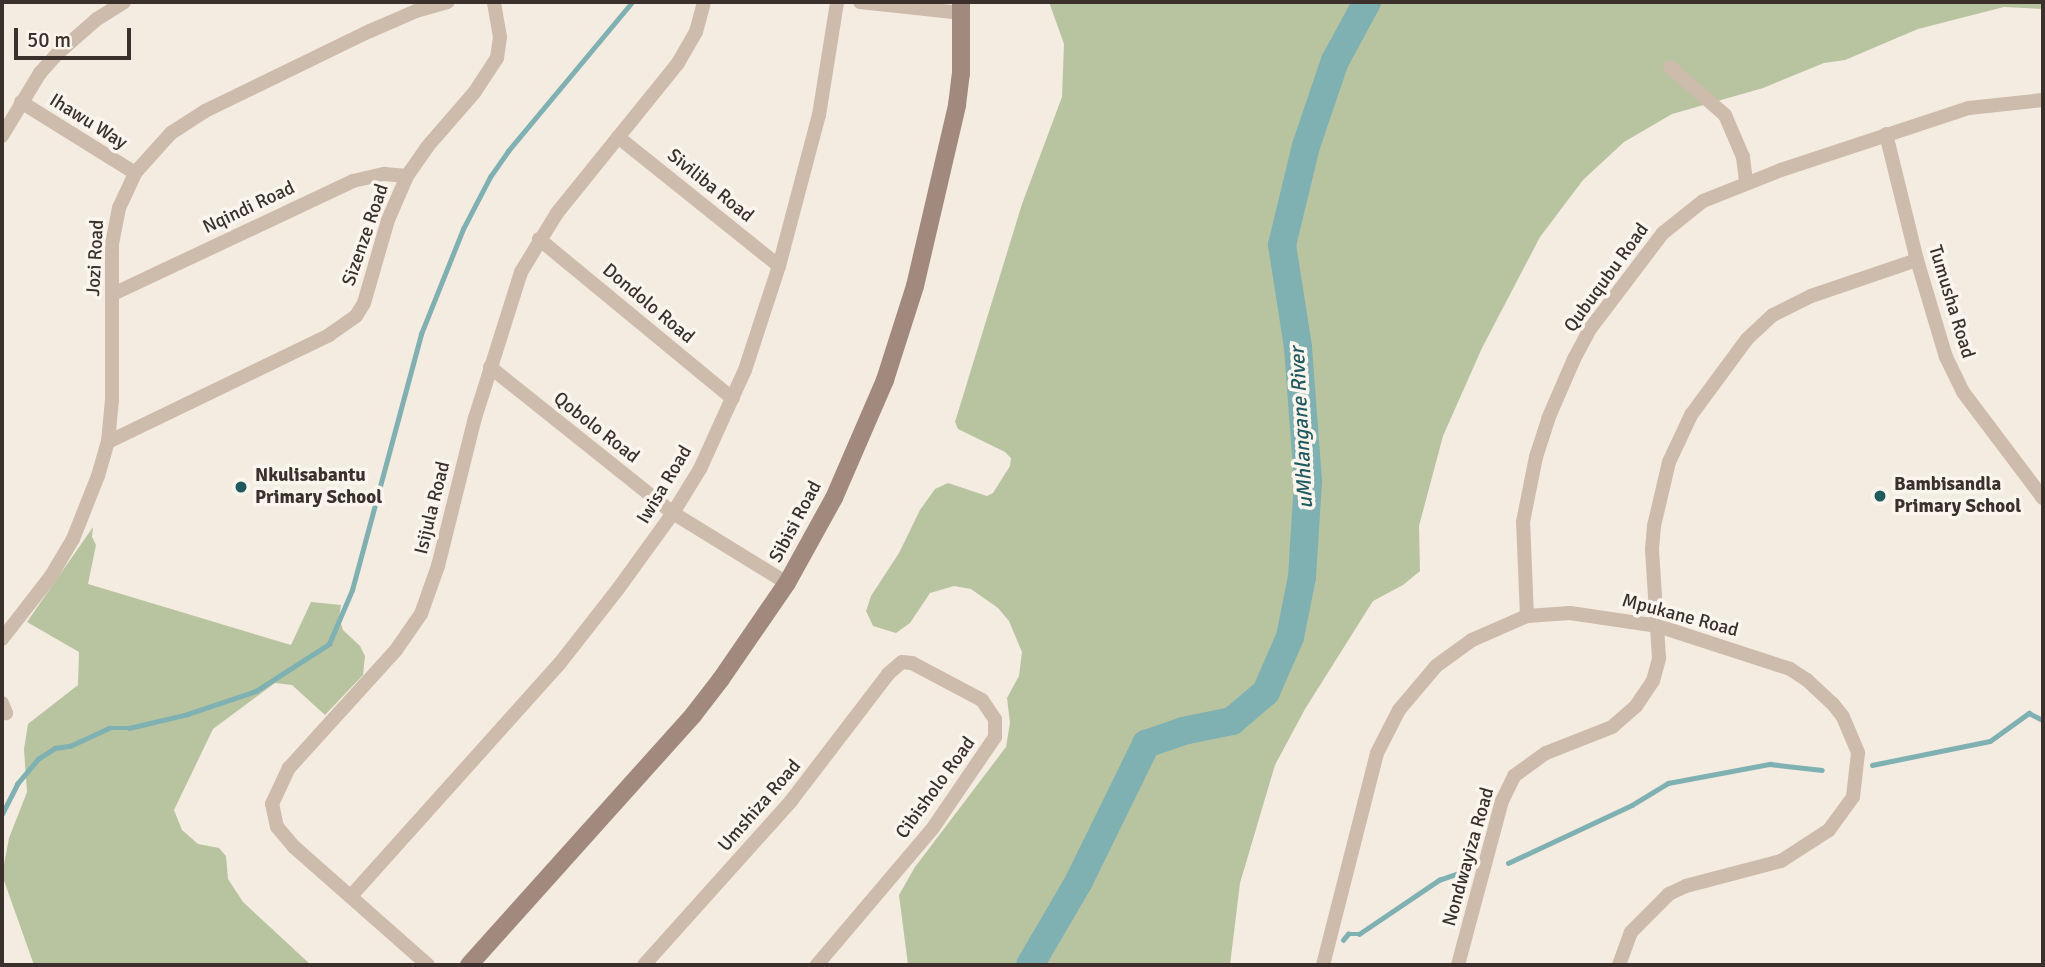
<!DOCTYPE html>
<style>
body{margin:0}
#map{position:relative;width:2045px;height:967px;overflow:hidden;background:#f4ebe1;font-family:Signika,sans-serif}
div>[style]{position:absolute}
.green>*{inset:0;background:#b8c4a0}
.stream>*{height:4.5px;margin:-2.25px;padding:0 2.25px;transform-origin:2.25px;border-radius:2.25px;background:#7fb0b2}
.river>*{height:28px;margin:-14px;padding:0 14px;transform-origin:14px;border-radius:14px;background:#7fb0b2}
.street>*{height:14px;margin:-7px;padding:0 7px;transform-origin:7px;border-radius:7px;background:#cdbbac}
.secondary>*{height:18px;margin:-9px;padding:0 9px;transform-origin:9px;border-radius:9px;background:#a18a7d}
.dots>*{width:19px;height:19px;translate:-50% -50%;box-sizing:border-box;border:4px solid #fbf5ee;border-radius:50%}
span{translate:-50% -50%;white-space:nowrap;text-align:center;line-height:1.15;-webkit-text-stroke:7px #fbf5ee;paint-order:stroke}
.street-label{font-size:19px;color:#3b302b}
.poi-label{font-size:19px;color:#3b302b;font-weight:700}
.left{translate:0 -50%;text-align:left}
.water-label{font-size:21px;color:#1f5a5e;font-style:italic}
.frame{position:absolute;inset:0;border:4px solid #3b302b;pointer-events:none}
.scale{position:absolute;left:14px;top:28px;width:117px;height:32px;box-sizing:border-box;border:4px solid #3b302b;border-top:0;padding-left:9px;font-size:21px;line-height:24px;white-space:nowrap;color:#3b302b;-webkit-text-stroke:5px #fbf5ee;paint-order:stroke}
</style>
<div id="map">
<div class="green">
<i style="clip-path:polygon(1049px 2px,2043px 2px,2043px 9px,2004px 7px,1918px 29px,1845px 60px,1824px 63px,1763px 88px,1672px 114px,1624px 142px,1583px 180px,1540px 237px,1482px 348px,1443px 436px,1419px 526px,1420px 571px,1403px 585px,1373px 601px,1305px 709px,1275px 765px,1240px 883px,1230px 965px,908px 965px,899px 895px,915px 867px,1006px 747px,1010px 723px,1007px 698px,1019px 676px,1022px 652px,1009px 621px,998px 608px,971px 589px,954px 586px,930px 593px,910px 623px,896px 633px,873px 626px,866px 611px,871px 596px,899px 553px,920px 510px,935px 489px,948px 483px,987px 496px,993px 493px,1010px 466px,1011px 458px,1005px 452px,958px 429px,955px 422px,1022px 204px,1062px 97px,1064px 44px)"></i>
<i style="clip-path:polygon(93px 527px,92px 537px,96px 545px,88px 584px,291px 645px,311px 602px,341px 605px,339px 618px,343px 630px,360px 646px,365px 656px,363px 675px,325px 715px,292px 685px,275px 683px,213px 729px,174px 810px,182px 830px,198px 844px,219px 848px,226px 856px,228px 879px,243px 902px,311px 965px,34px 965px,2px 875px,9px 838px,27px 792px,24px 749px,28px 724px,78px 685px,79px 652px,27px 622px)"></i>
</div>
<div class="stream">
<i style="left:1872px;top:765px;width:120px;rotate:-11.5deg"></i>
<i style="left:1990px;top:741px;width:48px;rotate:-35.7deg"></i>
<i style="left:2029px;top:713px;width:16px;rotate:27deg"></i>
<i style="left:2px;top:814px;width:34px;rotate:-63deg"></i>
<i style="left:17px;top:784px;width:33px;rotate:-50deg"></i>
<i style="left:38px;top:759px;width:20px;rotate:-33deg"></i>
<i style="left:55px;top:748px;width:15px;rotate:-8deg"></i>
<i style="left:70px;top:746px;width:43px;rotate:-24.8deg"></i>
<i style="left:109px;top:728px;width:20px"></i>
<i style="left:129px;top:728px;width:61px;rotate:-13.3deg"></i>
<i style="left:188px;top:714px;width:72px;rotate:-18.7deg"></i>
<i style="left:256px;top:691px;width:87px;rotate:-32.8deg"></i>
<i style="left:329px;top:644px;width:59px;rotate:-66.9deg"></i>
<i style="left:352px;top:590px;width:265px;rotate:-74.9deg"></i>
<i style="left:421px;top:334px;width:113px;rotate:-68.2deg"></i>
<i style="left:463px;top:229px;width:59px;rotate:-62.6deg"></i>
<i style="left:490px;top:177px;width:32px;rotate:-55deg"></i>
<i style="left:508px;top:151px;width:194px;rotate:-50.2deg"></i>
<i style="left:1508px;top:863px;width:137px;rotate:-25.1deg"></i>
<i style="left:1632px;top:805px;width:42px;rotate:-31.4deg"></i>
<i style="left:1668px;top:783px;width:104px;rotate:-10.6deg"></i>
<i style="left:1770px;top:764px;width:52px;rotate:6.6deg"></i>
<i style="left:1343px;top:940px;width:8px;rotate:-50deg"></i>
<i style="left:1348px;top:934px;width:11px"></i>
<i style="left:1359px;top:934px;width:97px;rotate:-34deg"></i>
<i style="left:1439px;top:880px;width:21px;rotate:-19deg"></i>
</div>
<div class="river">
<i style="left:1030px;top:965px;width:97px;rotate:-59.7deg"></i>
<i style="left:1079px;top:881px;width:153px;rotate:-63.9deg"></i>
<i style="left:1146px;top:744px;width:39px;rotate:-19deg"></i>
<i style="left:1183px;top:731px;width:50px;rotate:-11.5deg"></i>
<i style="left:1232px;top:721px;width:45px;rotate:-40.5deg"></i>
<i style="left:1266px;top:692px;width:60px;rotate:-66.4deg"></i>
<i style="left:1290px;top:637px;width:61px;rotate:-78.7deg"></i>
<i style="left:1302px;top:577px;width:96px;rotate:-86.4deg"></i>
<i style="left:1308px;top:481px;width:134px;rotate:-94.3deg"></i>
<i style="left:1298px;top:347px;width:103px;rotate:-98.9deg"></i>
<i style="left:1282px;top:245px;width:102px;rotate:-76.4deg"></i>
<i style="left:1306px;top:146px;width:90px;rotate:-71.2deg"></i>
<i style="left:1335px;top:61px;width:67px;rotate:-61.5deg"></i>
</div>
<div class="street">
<i style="left:860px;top:2px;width:103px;rotate:6.2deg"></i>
<i style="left:1670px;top:67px;width:73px;rotate:41.1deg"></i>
<i style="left:1725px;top:115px;width:46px;rotate:66.8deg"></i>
<i style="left:1743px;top:157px;width:26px;rotate:83deg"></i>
<i style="left:21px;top:102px;width:134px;rotate:31.9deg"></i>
<i style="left:1886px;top:134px;width:130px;rotate:76.2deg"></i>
<i style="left:1917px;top:260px;width:101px;rotate:73.4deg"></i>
<i style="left:1946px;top:357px;width:39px;rotate:64deg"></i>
<i style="left:1963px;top:392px;width:133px;rotate:53deg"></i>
<i style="left:2px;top:136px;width:74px;rotate:-58.9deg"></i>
<i style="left:40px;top:73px;width:25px;rotate:-48deg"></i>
<i style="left:57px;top:54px;width:53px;rotate:-41.2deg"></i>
<i style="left:97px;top:19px;width:32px;rotate:-32deg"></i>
<i style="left:618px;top:137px;width:206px;rotate:38.7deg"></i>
<i style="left:539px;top:239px;width:251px;rotate:39.5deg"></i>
<i style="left:113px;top:294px;width:265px;rotate:-25.2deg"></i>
<i style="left:353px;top:181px;width:32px;rotate:-13deg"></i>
<i style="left:384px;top:174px;width:23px;rotate:5deg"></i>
<i style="left:490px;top:367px;width:234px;rotate:38.6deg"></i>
<i style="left:673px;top:513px;width:134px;rotate:31.6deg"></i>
<i style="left:108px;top:442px;width:246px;rotate:-25.8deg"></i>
<i style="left:329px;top:335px;width:33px;rotate:-35deg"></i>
<i style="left:356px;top:316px;width:15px;rotate:-58deg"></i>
<i style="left:364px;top:303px;width:86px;rotate:-73.9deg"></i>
<i style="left:388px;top:220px;width:48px;rotate:-66.6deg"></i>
<i style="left:407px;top:176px;width:35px;rotate:-55deg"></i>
<i style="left:427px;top:147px;width:72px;rotate:-49deg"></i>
<i style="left:474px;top:93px;width:42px;rotate:-56.7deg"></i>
<i style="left:497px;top:58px;width:21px;rotate:-82deg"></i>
<i style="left:500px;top:37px;width:36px;rotate:-100deg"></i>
<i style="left:1527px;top:616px;width:94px;rotate:-92.4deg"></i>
<i style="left:1523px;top:522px;width:66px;rotate:-78.7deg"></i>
<i style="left:1536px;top:457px;width:40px;rotate:-72deg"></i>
<i style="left:1548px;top:419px;width:65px;rotate:-66.6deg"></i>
<i style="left:1574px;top:359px;width:34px;rotate:-62deg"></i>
<i style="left:1590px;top:329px;width:121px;rotate:-52.8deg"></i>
<i style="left:1663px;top:233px;width:51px;rotate:-38.7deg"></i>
<i style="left:1703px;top:201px;width:84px;rotate:-21.7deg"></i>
<i style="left:1781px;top:170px;width:198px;rotate:-18.3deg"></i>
<i style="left:1969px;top:108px;width:74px;rotate:-6.2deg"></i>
<i style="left:2px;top:639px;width:80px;rotate:-52.1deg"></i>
<i style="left:51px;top:576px;width:43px;rotate:-59.3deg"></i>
<i style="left:73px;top:539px;width:68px;rotate:-68.4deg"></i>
<i style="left:98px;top:476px;width:35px;rotate:-74deg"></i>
<i style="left:108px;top:442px;width:42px;rotate:-84.6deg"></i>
<i style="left:112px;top:400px;width:156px;rotate:-90deg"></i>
<i style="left:112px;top:244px;width:37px;rotate:-79deg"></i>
<i style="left:119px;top:208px;width:38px;rotate:-65deg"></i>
<i style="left:135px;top:173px;width:54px;rotate:-48deg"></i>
<i style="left:171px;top:133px;width:40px;rotate:-32.9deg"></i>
<i style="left:205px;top:111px;width:183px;rotate:-25.9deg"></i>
<i style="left:370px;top:31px;width:50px;rotate:-23.5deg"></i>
<i style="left:416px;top:11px;width:33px;rotate:-16deg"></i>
<i style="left:2px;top:703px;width:11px;rotate:68deg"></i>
<i style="left:351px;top:896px;width:313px;rotate:-48.1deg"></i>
<i style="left:560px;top:663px;width:94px;rotate:-51.9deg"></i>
<i style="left:618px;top:589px;width:94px;rotate:-54.1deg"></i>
<i style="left:673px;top:513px;width:52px;rotate:-58.5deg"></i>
<i style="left:700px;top:469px;width:109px;rotate:-65.6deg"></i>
<i style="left:745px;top:370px;width:109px;rotate:-71.9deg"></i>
<i style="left:779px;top:266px;width:156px;rotate:-75.2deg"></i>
<i style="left:819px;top:115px;width:114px;rotate:-80.9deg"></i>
<i style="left:428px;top:965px;width:179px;rotate:-138.6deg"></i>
<i style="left:294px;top:847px;width:26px;rotate:-130deg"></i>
<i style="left:277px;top:827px;width:24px;rotate:-102deg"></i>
<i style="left:272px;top:804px;width:40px;rotate:-65deg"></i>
<i style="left:289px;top:768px;width:159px;rotate:-47.8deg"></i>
<i style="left:396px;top:650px;width:44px;rotate:-55.2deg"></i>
<i style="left:421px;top:614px;width:51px;rotate:-70.5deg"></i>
<i style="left:438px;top:566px;width:153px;rotate:-76deg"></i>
<i style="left:475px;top:418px;width:153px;rotate:-72.5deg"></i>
<i style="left:521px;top:272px;width:69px;rotate:-58.6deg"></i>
<i style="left:557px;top:213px;width:193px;rotate:-51.1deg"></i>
<i style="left:678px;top:63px;width:36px;rotate:-60deg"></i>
<i style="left:696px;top:32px;width:31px;rotate:-75deg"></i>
<i style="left:644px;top:965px;width:220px;rotate:-48.1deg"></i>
<i style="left:791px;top:801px;width:160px;rotate:-52.6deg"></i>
<i style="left:888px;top:674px;width:18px;rotate:-41deg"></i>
<i style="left:902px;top:662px;width:10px;rotate:6deg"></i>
<i style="left:912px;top:663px;width:79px;rotate:27.9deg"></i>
<i style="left:982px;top:700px;width:23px;rotate:56deg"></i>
<i style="left:995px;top:719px;width:18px;rotate:90deg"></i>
<i style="left:995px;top:737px;width:110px;rotate:124.3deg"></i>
<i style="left:933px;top:828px;width:180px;rotate:130.3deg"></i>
<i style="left:1323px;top:965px;width:219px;rotate:-75.7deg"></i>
<i style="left:1377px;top:753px;width:48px;rotate:-62.9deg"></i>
<i style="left:1399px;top:710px;width:57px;rotate:-49.9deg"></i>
<i style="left:1436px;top:666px;width:44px;rotate:-35.8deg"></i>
<i style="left:1472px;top:640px;width:60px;rotate:-23.6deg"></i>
<i style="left:1527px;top:616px;width:43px;rotate:-4deg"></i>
<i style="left:1570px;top:613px;width:89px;rotate:8.4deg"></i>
<i style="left:1658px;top:626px;width:139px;rotate:18deg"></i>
<i style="left:1790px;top:669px;width:20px;rotate:33deg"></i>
<i style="left:1807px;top:680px;width:35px;rotate:43deg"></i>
<i style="left:1833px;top:704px;width:16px;rotate:52deg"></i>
<i style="left:1843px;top:717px;width:39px;rotate:67deg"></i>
<i style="left:1858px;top:753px;width:44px;rotate:96.5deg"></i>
<i style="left:1853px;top:797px;width:41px;rotate:126deg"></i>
<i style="left:1829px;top:830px;width:57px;rotate:147.1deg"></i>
<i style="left:1781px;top:861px;width:98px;rotate:165.3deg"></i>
<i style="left:1686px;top:886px;width:19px;rotate:155deg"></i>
<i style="left:1669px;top:894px;width:54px;rotate:135deg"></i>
<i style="left:1631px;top:932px;width:35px;rotate:110deg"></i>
<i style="left:1458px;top:965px;width:170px;rotate:-75deg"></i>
<i style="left:1502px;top:801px;width:28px;rotate:-64deg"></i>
<i style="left:1514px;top:776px;width:39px;rotate:-36deg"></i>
<i style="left:1546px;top:753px;width:71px;rotate:-21.5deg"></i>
<i style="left:1612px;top:727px;width:32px;rotate:-41deg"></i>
<i style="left:1636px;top:706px;width:30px;rotate:-56deg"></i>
<i style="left:1653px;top:681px;width:24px;rotate:-75deg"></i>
<i style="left:1659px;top:658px;width:109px;rotate:-93.7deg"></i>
<i style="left:1652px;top:549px;width:23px;rotate:-85deg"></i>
<i style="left:1654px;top:526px;width:66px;rotate:-76.8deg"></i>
<i style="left:1669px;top:462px;width:52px;rotate:-64.9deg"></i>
<i style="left:1691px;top:415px;width:94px;rotate:-53.6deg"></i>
<i style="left:1747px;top:339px;width:35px;rotate:-43deg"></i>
<i style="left:1773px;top:315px;width:42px;rotate:-26.6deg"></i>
<i style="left:1811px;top:296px;width:112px;rotate:-18.8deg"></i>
</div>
<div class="secondary">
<i style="left:469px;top:965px;width:337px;rotate:-48.1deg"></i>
<i style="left:694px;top:714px;width:44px;rotate:-52.4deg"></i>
<i style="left:721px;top:679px;width:116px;rotate:-55.5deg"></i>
<i style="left:787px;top:583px;width:97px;rotate:-61.1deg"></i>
<i style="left:834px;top:498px;width:129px;rotate:-66.6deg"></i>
<i style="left:885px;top:380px;width:99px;rotate:-72.3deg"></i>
<i style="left:915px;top:286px;width:186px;rotate:-76.9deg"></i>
<i style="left:957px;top:105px;width:31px;rotate:-83deg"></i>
<i style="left:961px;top:74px;width:72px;rotate:-90deg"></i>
</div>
<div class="dots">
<i style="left:241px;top:487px;background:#1f5a5e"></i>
<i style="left:1880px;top:496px;background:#1f5a5e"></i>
</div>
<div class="street-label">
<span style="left:88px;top:122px;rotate:32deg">Ihawu Way</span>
<span style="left:710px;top:186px;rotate:39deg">Siviliba Road</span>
<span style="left:249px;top:208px;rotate:-25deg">Nqindi Road</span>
<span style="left:366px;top:235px;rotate:-71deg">Sizenze Road</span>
<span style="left:96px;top:258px;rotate:-87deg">Jozi Road</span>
<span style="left:1607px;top:278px;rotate:-54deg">Qubuqubu Road</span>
<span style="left:1951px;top:302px;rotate:73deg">Tumusha Road</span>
<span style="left:648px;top:304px;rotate:40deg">Dondolo Road</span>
<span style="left:596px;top:428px;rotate:38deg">Qobolo Road</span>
<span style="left:665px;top:485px;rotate:-59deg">Iwisa Road</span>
<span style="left:433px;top:508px;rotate:-76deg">Isijula Road</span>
<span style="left:796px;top:522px;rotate:-62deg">Sibisi Road</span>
<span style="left:1680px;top:616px;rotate:15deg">Mpukane Road</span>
<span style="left:936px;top:788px;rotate:-54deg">Cibisholo Road</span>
<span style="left:760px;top:806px;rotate:-49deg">Umshiza Road</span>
<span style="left:1469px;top:857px;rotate:-74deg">Nondwayiza Road</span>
</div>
<div class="poi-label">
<span class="left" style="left:255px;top:487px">Nkulisabantu<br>Primary School</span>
<span class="left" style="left:1894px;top:496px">Bambisandla<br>Primary School</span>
</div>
<div class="water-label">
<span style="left:1301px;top:428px;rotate:-93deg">uMhlangane River</span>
</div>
<div class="frame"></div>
<div class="scale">50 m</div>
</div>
